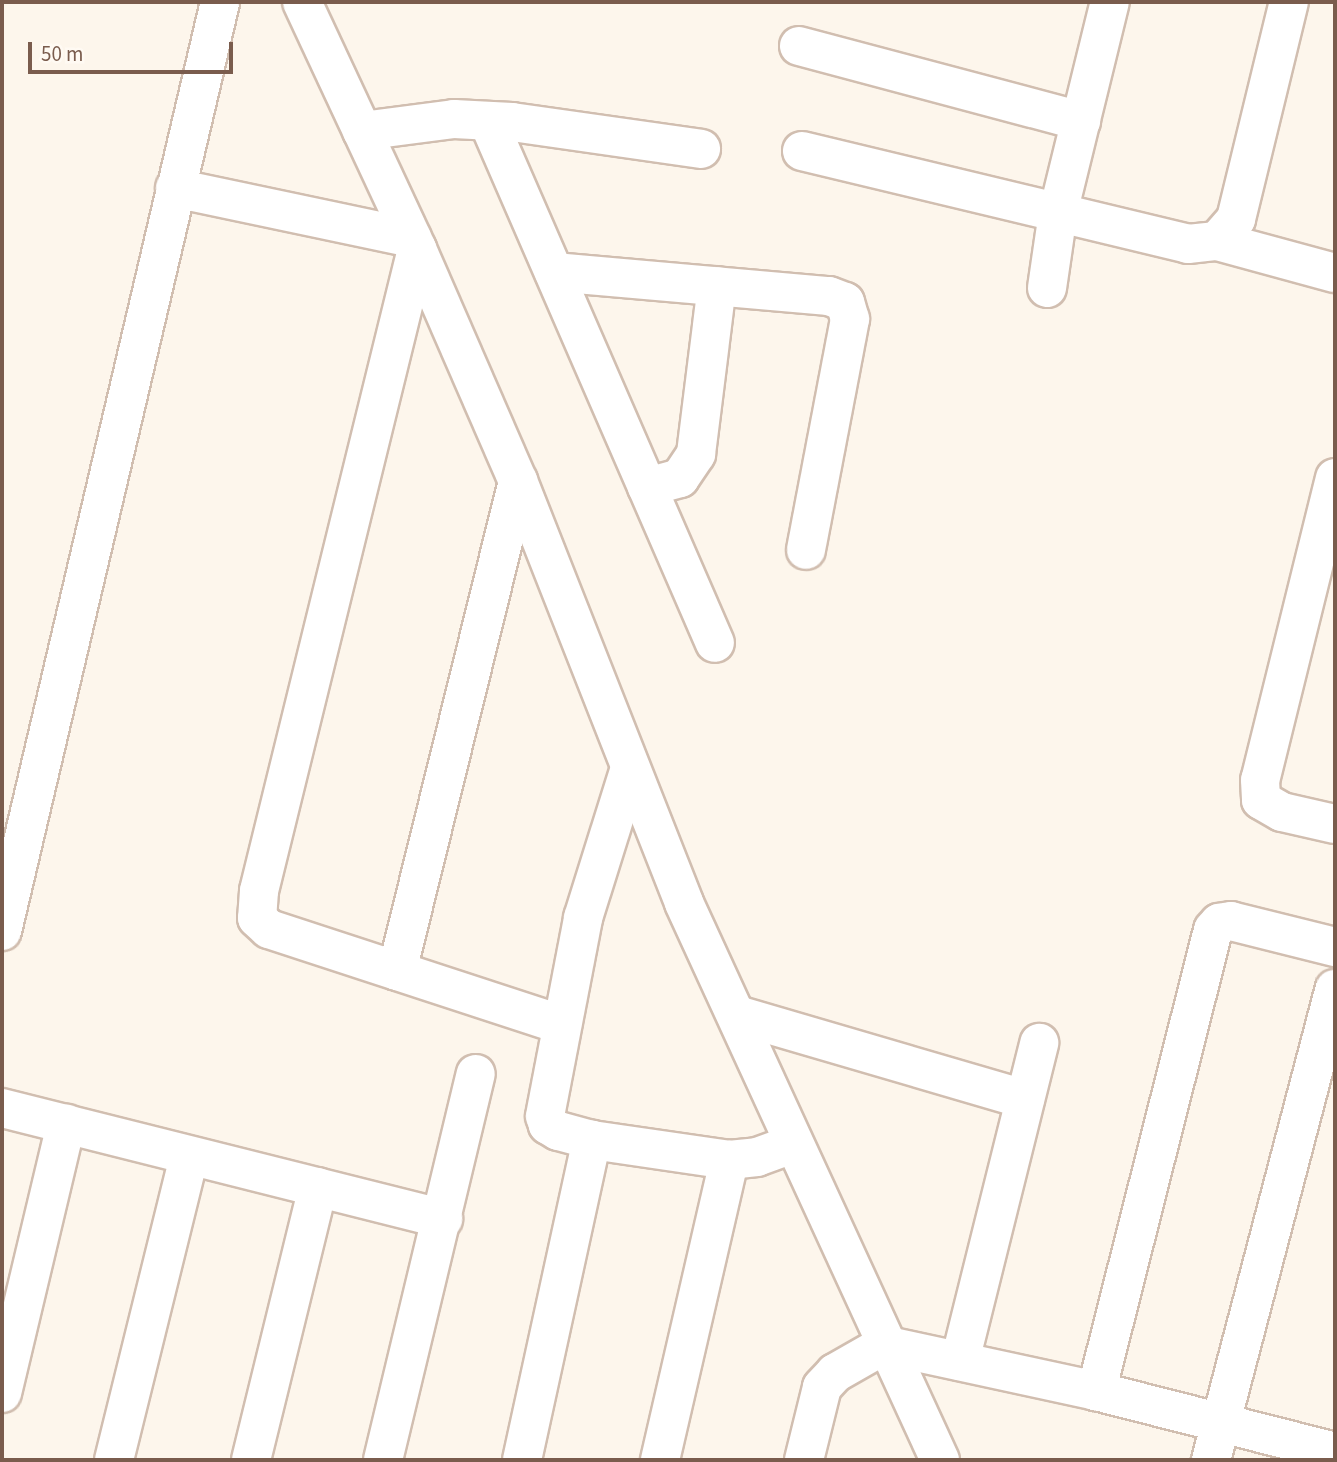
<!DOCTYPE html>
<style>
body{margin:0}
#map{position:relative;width:1337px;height:1462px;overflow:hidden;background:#fdf6ec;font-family:"Source Sans 3",sans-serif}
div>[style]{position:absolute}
.roads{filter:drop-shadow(2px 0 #d1beb0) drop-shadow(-2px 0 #d1beb0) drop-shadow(0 2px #d1beb0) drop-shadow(0 -2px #d1beb0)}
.minor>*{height:38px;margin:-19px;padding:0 19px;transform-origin:19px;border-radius:19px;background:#fff}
span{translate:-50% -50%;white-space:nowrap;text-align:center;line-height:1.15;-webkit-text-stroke:5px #fffaf3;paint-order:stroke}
.frame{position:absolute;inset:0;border:4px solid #7a5c4d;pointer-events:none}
.scale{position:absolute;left:28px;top:42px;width:205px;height:32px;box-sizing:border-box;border:4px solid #7a5c4d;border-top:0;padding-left:9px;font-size:21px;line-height:24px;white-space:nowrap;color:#7a5c4d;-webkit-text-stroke:5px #fffaf3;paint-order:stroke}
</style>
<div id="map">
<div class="roads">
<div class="minor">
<i style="left:302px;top:2px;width:272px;rotate:65deg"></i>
<i style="left:417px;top:249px;width:253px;rotate:66.5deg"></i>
<i style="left:518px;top:481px;width:453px;rotate:68.5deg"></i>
<i style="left:684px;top:903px;width:613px;rotate:65.32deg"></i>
<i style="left:799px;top:46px;width:292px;rotate:14.9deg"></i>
<i style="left:488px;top:121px;width:569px;rotate:66.5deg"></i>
<i style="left:362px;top:131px;width:93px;rotate:-7.4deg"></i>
<i style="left:454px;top:119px;width:58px;rotate:3deg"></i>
<i style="left:512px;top:122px;width:191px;rotate:8.1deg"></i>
<i style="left:802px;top:151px;width:397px;rotate:13.5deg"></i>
<i style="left:1188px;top:244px;width:29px;rotate:-6deg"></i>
<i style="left:1217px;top:241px;width:29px;rotate:-49deg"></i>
<i style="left:1236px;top:219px;width:223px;rotate:-76.3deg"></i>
<i style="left:175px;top:188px;width:242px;rotate:11.9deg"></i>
<i style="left:1217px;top:241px;width:122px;rotate:15.2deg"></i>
<i style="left:417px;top:249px;width:661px;rotate:103.83deg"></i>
<i style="left:259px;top:891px;width:27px;rotate:94deg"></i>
<i style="left:257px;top:918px;width:16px;rotate:43deg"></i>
<i style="left:269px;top:929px;width:308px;rotate:18.1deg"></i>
<i style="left:554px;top:272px;width:276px;rotate:5deg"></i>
<i style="left:829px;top:296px;width:17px;rotate:21deg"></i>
<i style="left:845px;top:302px;width:18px;rotate:74deg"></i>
<i style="left:850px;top:319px;width:235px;rotate:100.8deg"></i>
<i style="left:1047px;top:288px;width:76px;rotate:-81.7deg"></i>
<i style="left:1058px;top:213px;width:217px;rotate:-76.2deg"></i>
<i style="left:1335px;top:478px;width:311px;rotate:103.9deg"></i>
<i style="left:1260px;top:780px;width:20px;rotate:87deg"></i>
<i style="left:1261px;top:800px;width:24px;rotate:30deg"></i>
<i style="left:1282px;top:812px;width:54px;rotate:12.8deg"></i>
<i style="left:647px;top:487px;width:34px;rotate:-15deg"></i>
<i style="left:680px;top:478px;width:29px;rotate:-56deg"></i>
<i style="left:696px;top:454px;width:169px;rotate:-82.9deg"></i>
<i style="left:2px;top:931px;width:954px;rotate:-76.79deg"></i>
<i style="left:1335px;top:947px;width:107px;rotate:-166deg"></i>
<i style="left:1231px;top:921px;width:12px;rotate:171deg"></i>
<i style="left:1219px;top:923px;width:9px;rotate:131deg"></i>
<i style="left:1213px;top:930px;width:476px;rotate:104.2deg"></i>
<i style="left:1096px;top:1391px;width:247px;rotate:14.3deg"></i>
<i style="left:397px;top:971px;width:505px;rotate:-76.13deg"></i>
<i style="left:737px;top:1015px;width:300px;rotate:16.3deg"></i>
<i style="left:2px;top:1108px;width:455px;rotate:14.1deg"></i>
<i style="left:592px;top:1140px;width:138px;rotate:8.3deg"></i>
<i style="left:729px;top:1160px;width:28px;rotate:-6deg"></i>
<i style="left:757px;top:1157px;width:38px;rotate:-20deg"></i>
<i style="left:960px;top:1361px;width:328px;rotate:-76deg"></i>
<i style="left:2px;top:1393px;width:277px;rotate:-76.6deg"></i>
<i style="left:114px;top:1460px;width:312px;rotate:-76.1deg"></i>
<i style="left:251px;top:1460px;width:281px;rotate:-76.2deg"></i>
<i style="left:383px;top:1460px;width:397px;rotate:-76.5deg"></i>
<i style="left:522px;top:1460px;width:328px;rotate:-77.7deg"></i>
<i style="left:592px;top:1140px;width:35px;rotate:-165deg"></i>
<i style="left:558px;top:1131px;width:12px;rotate:-149deg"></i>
<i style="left:548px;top:1125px;width:9px;rotate:-108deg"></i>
<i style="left:545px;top:1116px;width:202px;rotate:-79.1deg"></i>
<i style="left:583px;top:918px;width:157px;rotate:-72.6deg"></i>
<i style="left:660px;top:1460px;width:308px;rotate:-77deg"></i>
<i style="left:804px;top:1460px;width:75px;rotate:-76.1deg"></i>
<i style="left:822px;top:1387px;width:19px;rotate:-47deg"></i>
<i style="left:835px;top:1373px;width:56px;rotate:-29.7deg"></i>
<i style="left:884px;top:1345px;width:217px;rotate:12.2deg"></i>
<i style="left:1211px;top:1460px;width:487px;rotate:-75.3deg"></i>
</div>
</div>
<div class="frame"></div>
<div class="scale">50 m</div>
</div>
